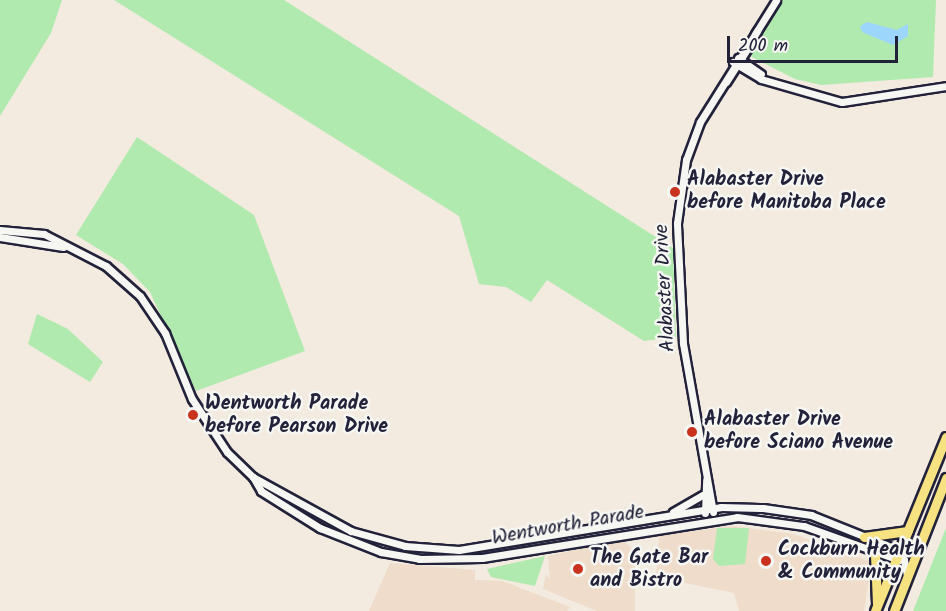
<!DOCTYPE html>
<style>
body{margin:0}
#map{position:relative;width:946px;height:611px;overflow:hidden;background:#f3eae0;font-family:Kalam,sans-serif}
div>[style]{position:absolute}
.built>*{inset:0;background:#efdcca}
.green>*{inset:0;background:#b0eaae}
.water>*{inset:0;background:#9dd6fd}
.roads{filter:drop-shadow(2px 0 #22223b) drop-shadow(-2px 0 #22223b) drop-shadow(0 2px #22223b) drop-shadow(0 -2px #22223b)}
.tertiary>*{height:7px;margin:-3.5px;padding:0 3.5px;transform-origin:3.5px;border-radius:3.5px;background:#f6f6f2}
.trunk>*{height:9px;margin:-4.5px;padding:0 4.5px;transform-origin:4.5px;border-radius:4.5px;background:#f7e281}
.dots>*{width:16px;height:16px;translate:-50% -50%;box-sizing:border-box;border:3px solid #f6f6f2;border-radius:50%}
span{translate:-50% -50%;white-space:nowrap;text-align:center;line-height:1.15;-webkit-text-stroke:5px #f6f6f2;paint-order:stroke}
.poi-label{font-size:20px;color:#22223b;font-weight:700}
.left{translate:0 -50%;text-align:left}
.street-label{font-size:20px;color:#22223b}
.scale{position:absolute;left:727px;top:36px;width:171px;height:27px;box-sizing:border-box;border:3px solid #22223b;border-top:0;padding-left:8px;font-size:18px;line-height:21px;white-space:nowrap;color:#22223b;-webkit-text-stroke:4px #f6f6f2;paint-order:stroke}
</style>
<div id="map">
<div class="built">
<i style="clip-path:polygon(731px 526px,794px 534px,872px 562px,864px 611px,739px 611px,734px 593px,656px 577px,659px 536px)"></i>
<i style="clip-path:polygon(622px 540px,635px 551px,635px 611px,597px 611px,543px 589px,546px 574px,550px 579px,548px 556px)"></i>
<i style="clip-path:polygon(390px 563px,475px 570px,475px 580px,502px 581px,570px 607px,567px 611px,369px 611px)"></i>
</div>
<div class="green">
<i style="clip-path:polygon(0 0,62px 0,51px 33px,0 116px)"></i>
<i style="clip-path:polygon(114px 0,284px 0,673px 248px,676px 337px,644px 341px,547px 280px,531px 302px,506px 287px,479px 284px,459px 216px)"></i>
<i style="clip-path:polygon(783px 0,936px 0,933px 77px,821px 85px,795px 79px,746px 54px)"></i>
<i style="clip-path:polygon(137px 137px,254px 215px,305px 351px,196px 391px,150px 292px,123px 264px,76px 235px)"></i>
<i style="clip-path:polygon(37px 314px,68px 329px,103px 362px,90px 382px,28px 344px)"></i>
<i style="clip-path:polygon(717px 528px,749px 528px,745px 564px,719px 566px,713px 559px)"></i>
<i style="clip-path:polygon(946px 528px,946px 611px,913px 611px)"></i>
<i style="clip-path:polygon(545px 556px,535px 586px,491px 577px,487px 569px)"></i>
</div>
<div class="water">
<i style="clip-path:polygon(867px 22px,897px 30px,908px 24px,908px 36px,893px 45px,862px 32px,860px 26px)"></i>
</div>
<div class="roads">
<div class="tertiary">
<i style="left:755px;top:34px;width:40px;rotate:-58deg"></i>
<i style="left:738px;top:58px;width:28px;rotate:35deg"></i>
<i style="left:733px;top:62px;width:33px;rotate:31deg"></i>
<i style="left:761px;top:79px;width:84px;rotate:15.9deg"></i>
<i style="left:842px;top:102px;width:105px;rotate:-8.7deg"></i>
<i style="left:726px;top:82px;width:43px;rotate:-57.4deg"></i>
<i style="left:0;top:230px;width:44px;rotate:5.2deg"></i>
<i style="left:44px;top:234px;width:70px;rotate:27.3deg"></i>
<i style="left:106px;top:266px;width:45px;rotate:41.4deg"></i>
<i style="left:140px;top:296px;width:45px;rotate:56deg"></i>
<i style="left:165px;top:333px;width:71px;rotate:67.8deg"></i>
<i style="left:192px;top:399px;width:64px;rotate:56.6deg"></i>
<i style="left:227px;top:452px;width:36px;rotate:44deg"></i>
<i style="left:253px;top:477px;width:112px;rotate:28.9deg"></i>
<i style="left:351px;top:531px;width:56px;rotate:15.5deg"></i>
<i style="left:405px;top:546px;width:54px;rotate:4.2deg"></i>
<i style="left:459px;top:550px;width:266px;rotate:-9.3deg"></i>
<i style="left:721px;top:507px;width:42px;rotate:1.4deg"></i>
<i style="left:763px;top:508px;width:49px;rotate:8.3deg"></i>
<i style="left:811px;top:515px;width:88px;rotate:21.9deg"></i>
<i style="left:893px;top:548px;width:16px;rotate:47deg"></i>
<i style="left:904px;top:560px;width:15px;rotate:79deg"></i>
<i style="left:0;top:237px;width:64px;rotate:9deg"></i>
<i style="left:253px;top:477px;width:16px;rotate:60deg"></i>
<i style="left:261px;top:491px;width:70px;rotate:32.1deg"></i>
<i style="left:320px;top:528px;width:66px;rotate:21.5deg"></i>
<i style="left:381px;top:552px;width:39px;rotate:10deg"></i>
<i style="left:419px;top:559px;width:63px;rotate:-0.9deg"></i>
<i style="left:482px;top:558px;width:258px;rotate:-9.1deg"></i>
<i style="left:737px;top:517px;width:68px;rotate:7.7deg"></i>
<i style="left:804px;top:526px;width:101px;rotate:19.7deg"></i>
<i style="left:673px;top:512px;width:34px;rotate:-30deg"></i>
<i style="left:713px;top:512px;width:172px;rotate:-100.1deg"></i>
<i style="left:683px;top:343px;width:120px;rotate:-92.9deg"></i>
<i style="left:677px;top:223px;width:64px;rotate:-81.9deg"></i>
<i style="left:686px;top:160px;width:40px;rotate:-69.8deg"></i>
<i style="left:700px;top:122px;width:107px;rotate:-57.9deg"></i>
<i style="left:705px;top:513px;width:33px;rotate:-88deg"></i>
</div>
<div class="trunk">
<i style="left:864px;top:537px;width:44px;rotate:-7.8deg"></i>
<i style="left:875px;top:554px;width:49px;rotate:87.7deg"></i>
<i style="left:875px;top:611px;width:188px;rotate:-67.8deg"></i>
<i style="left:894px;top:611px;width:143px;rotate:-68.6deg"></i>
</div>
</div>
<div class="dots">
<i style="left:675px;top:192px;background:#c8321e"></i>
<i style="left:193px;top:415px;background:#c8321e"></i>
<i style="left:692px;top:432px;background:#c8321e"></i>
<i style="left:766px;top:561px;background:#c8321e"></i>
<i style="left:578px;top:569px;background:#c8321e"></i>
</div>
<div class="poi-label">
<span class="left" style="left:687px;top:192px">Alabaster Drive<br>before Manitoba Place</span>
<span class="left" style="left:205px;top:416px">Wentworth Parade<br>before Pearson Drive</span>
<span class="left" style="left:704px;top:432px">Alabaster Drive<br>before Sciano Avenue</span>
<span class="left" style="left:778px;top:562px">Cockburn Health<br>&amp; Community</span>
<span class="left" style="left:590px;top:570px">The Gate Bar<br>and Bistro</span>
</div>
<div class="street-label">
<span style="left:666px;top:288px;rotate:-93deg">Alabaster Drive</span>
<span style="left:568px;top:526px;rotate:-10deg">Wentworth Parade</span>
</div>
<div class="scale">200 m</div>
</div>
